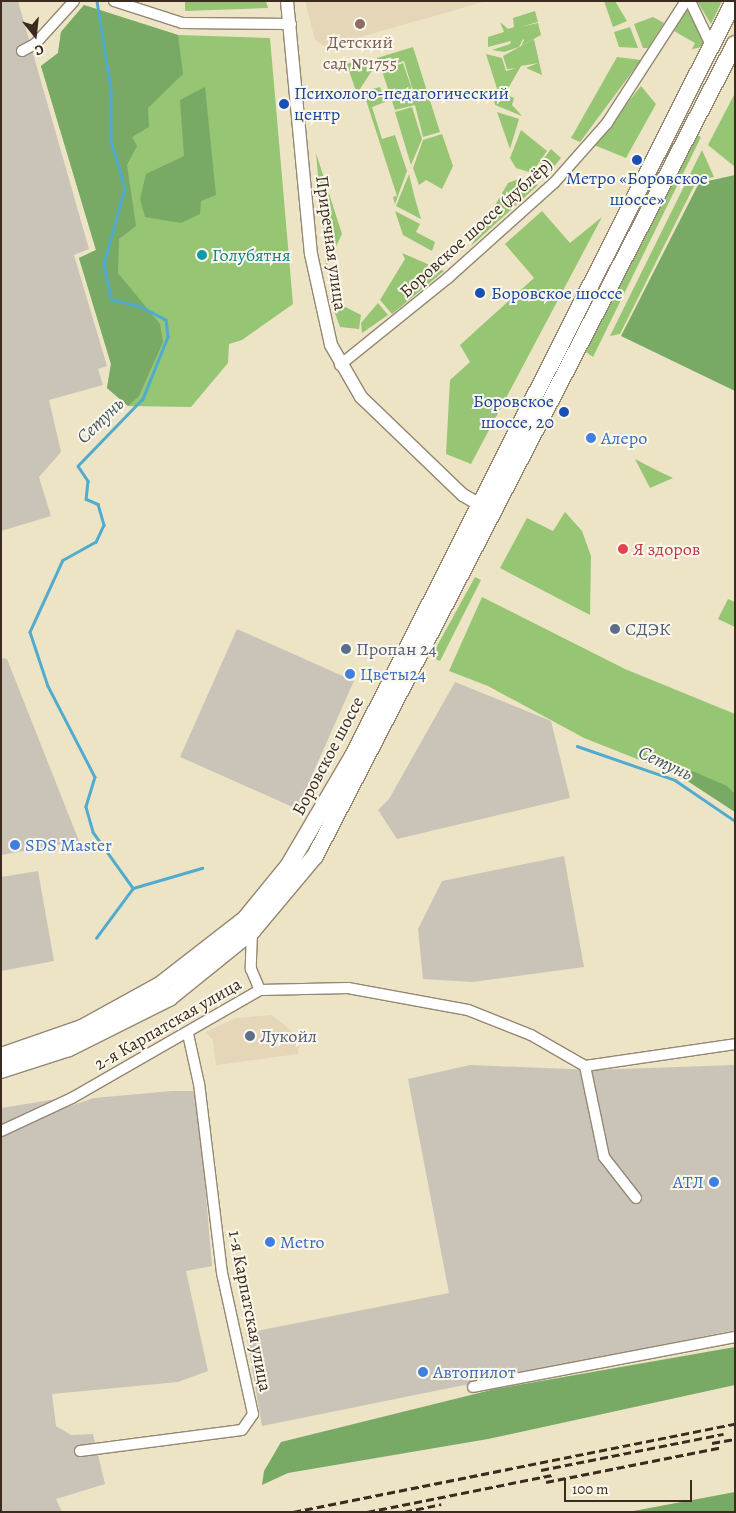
<!DOCTYPE html>
<meta charset="utf-8">
<style>
body{margin:0}
#map{position:relative;width:736px;height:1513px;overflow:hidden;background:#ede4c6;font-family:Alegreya,serif}
div>[style]{position:absolute}
.built>*{inset:0;background:#e5d6b7}
.industrial>*{inset:0;background:#c9c3b8;transform-origin:0 0}
.green>*{inset:0;background:#96c573}
.forest>*{inset:0;background:#78aa65}
.stream>*{height:2.5px;margin:-1.25px;padding:0 1.25px;transform-origin:1.25px;border-radius:1.25px;background:#51abcf}
.roads{filter:drop-shadow(1px 0 #948772) drop-shadow(-1px 0 #948772) drop-shadow(0 1px #948772) drop-shadow(0 -1px #948772)}
.minor>*{height:10px;margin:-5px;padding:0 5px;transform-origin:5px;border-radius:5px;background:#fff}
.tertiary>*{height:12px;margin:-6px;padding:0 6px;transform-origin:6px;border-radius:6px;background:#fff}
.primary>*{height:16px;margin:-8px;padding:0 8px;transform-origin:8px;border-radius:8px;background:#fff}
.rail>*{height:2.5px;margin-top:-1.25px;transform-origin:0;background:repeating-linear-gradient(90deg,#3b2a1e 0 8px,transparent 0 12px)}
.dots>*{width:14px;height:14px;translate:-50% -50%;box-sizing:border-box;border:2px solid #fbf7ec;border-radius:50%}
span{translate:-50% -50%;white-space:nowrap;text-align:center;line-height:1.15;-webkit-text-stroke:4px #fbf7ec;paint-order:stroke}
.education-label{font-size:18px;color:#785e54}
.transit-label{font-size:18px;color:#164399}
.left{translate:0 -50%;text-align:left}
.right{translate:-100% -50%;text-align:right}
.street-label{font-size:18px;color:#3b2a1e}
.culture-label{font-size:18px;color:#0d838f}
.shop-label{font-size:18px;color:#366cbe}
.health-label{font-size:18px;color:#be3a42}
.service-label{font-size:18px;color:#4e5e75}
.water-label{font-size:19px;color:#43575c;font-style:italic}
.frame{position:absolute;inset:0;border:2px solid #3b2a1e;pointer-events:none}
.north{position:absolute;left:10px;top:10px;width:50px;height:50px;-webkit-text-stroke:4px #fbf7ec;paint-order:stroke;rotate:164deg;font-size:14px;font-weight:700;line-height:20px;text-align:center;color:#3b2a1e}
.north::after{content:'';display:block;margin:auto;width:18px;height:22px;background:#3b2a1e;clip-path:polygon(50% 0,100% 100%,50% 72%,0 100%)}
.scale{position:absolute;left:564px;top:1480px;width:128px;height:22px;box-sizing:border-box;border:2px solid #3b2a1e;border-top:0;padding-left:6px;font-size:15px;line-height:18px;white-space:nowrap;color:#3b2a1e;-webkit-text-stroke:4px #fbf7ec;paint-order:stroke}
</style>
<div id="map">
<div class="built">
<i style="clip-path:polygon(305px 1px,487px 1px,325px 47px,315px 40px)"></i>
<i style="clip-path:polygon(272px 1015px,300px 1038px,298px 1054px,216px 1065px,213px 1040px,205px 1032px,236px 1018px)"></i>
</div>
<div class="industrial">
<i style="clip-path:polygon(1px 1px,18px 1px,89px 249px,74px 255px,107px 366px,98px 369px,103px 385px,49px 400px,61px 452px,39px 477px,51px 516px,1px 531px)"></i>
<i style="left:237px;top:629px;width:128px;height:140px;rotate:24deg"></i>
<i style="clip-path:polygon(1px 658px,7px 659px,79px 841px,1px 855px)"></i>
<i style="clip-path:polygon(455px 682px,551px 721px,570px 798px,397px 839px,378px 810px,389px 799px)"></i>
<i style="clip-path:polygon(564px 856px,584px 967px,472px 982px,423px 979px,418px 929px,442px 881px)"></i>
<i style="clip-path:polygon(38px 871px,54px 961px,1px 971px,1px 877px)"></i>
<i style="clip-path:polygon(470px 1065px,593px 1070px,735px 1065px,735px 1330px,262px 1426px,246px 1333px,449px 1293px,408px 1079px)"></i>
<i style="clip-path:polygon(172px 1091px,197px 1091px,212px 1266px,186px 1271px,208px 1371px,178px 1382px,52px 1394px,56px 1426px,71px 1435px,93px 1434px,105px 1484px,56px 1499px,62px 1512px,1px 1512px,1px 1108px,57px 1099px,70px 1106px,94px 1098px)"></i>
</div>
<div class="green">
<i style="clip-path:polygon(185px 1px,266px 1px,268px 8px,185px 11px)"></i>
<i style="clip-path:polygon(604px 1px,615px 1px,627px 21px,613px 27px)"></i>
<i style="clip-path:polygon(697px 1px,722px 1px,711px 24px)"></i>
<i style="clip-path:polygon(84px 5px,178px 35px,270px 38px,293px 304px,242px 340px,229px 344px,228px 363px,191px 407px,128px 406px,107px 388px,111px 364px,79px 258px,96px 250px,41px 66px,58px 53px,61px 32px)"></i>
<i style="clip-path:polygon(687px 10px,703px 35px,704px 45px,698px 48px,692px 49px,695px 43px,674px 31px)"></i>
<i style="clip-path:polygon(535px 11px,538px 22px,520px 27px,538px 23px,541px 35px,521px 46px,524px 40px,523px 39px,519px 47px,504px 52px,492px 50px,510px 44px,511px 41px,488px 47px,488px 37px,504px 32px,500px 22px,508px 29px,514px 27px,513px 18px)"></i>
<i style="clip-path:polygon(653px 17px,664px 23px,648px 48px,643px 48px,634px 24px)"></i>
<i style="clip-path:polygon(630px 27px,638px 48px,619px 47px,614px 32px)"></i>
<i style="clip-path:polygon(534px 39px,542px 75px,526px 68px,538px 63px,521px 66px,505px 94px,514px 98px,512px 105px,522px 116px,495px 105px,494px 100px,500px 98px,486px 54px,502px 58px,506px 71px,516px 68px,507px 69px,503px 56px)"></i>
<i style="clip-path:polygon(413px 47px,440px 132px,423px 137px,415px 105px,395px 110px,382px 71px,403px 63px,417px 104px,404px 61px,381px 68px,377px 58px)"></i>
<i style="clip-path:polygon(617px 57px,641px 60px,580px 142px,571px 138px)"></i>
<i style="clip-path:polygon(346px 62px,373px 69px,360px 89px,356px 91px)"></i>
<i style="clip-path:polygon(641px 86px,656px 104px,626px 158px,594px 145px)"></i>
<i style="clip-path:polygon(380px 87px,385px 102px,372px 107px,382px 139px,395px 135px,407px 171px,395px 204px,393px 197px,397px 196px,366px 100px,355px 94px)"></i>
<i style="clip-path:polygon(735px 93px,735px 167px,708px 145px)"></i>
<i style="clip-path:polygon(412px 107px,422px 139px,411px 165px,395px 112px)"></i>
<i style="clip-path:polygon(497px 112px,519px 119px,510px 149px)"></i>
<i style="clip-path:polygon(521px 130px,547px 151px,532px 173px,516px 168px,510px 158px)"></i>
<i style="clip-path:polygon(442px 134px,453px 166px,442px 189px,426px 180px,419px 185px,413px 168px,423px 140px)"></i>
<i style="clip-path:polygon(697px 135px,701px 137px,593px 357px,586px 352px)"></i>
<i style="clip-path:polygon(551px 149px,561px 158px,546px 176px,536px 169px)"></i>
<i style="clip-path:polygon(702px 150px,714px 177px,697px 180px,620px 334px,610px 336px)"></i>
<i style="clip-path:polygon(316px 153px,342px 234px,326px 267px)"></i>
<i style="clip-path:polygon(409px 174px,414px 195px,421px 219px,396px 206px)"></i>
<i style="clip-path:polygon(516px 180px,538px 185px,471px 246px,508px 183px)"></i>
<i style="clip-path:polygon(395px 211px,420px 224px,416px 232px,435px 242px,432px 251px,403px 235px)"></i>
<i style="clip-path:polygon(542px 211px,570px 243px,602px 217px,471px 464px,446px 454px,450px 380px,470px 362px,460px 345px,534px 278px,505px 244px)"></i>
<i style="clip-path:polygon(402px 253px,444px 271px,392px 314px,380px 300px,405px 259px)"></i>
<i style="clip-path:polygon(330px 299px,361px 315px,359px 329px,340px 327px)"></i>
<i style="clip-path:polygon(378px 303px,388px 315px,362px 333px,361px 323px)"></i>
<i style="clip-path:polygon(635px 459px,654px 469px,673px 478px,650px 488px)"></i>
<i style="clip-path:polygon(565px 512px,582px 531px,591px 556px,590px 615px,500px 568px,527px 518px,553px 531px)"></i>
<i style="clip-path:polygon(475px 577px,481px 580px,440px 661px,431px 657px)"></i>
<i style="clip-path:polygon(482px 597px,625px 669px,735px 714px,735px 812px,680px 776px,584px 738px,488px 686px,449px 671px)"></i>
<i style="clip-path:polygon(728px 599px,735px 602px,735px 627px,718px 619px)"></i>
</div>
<div class="forest">
<i style="clip-path:polygon(84px 5px,178px 35px,183px 74px,148px 108px,149px 127px,132px 137px,137px 146px,127px 165px,136px 226px,119px 239px,118px 273px,160px 324px,163px 342px,139px 396px,128px 406px,107px 388px,111px 364px,79px 258px,96px 250px,41px 66px,58px 53px,61px 32px)"></i>
<i style="clip-path:polygon(205px 87px,216px 195px,201px 201px,200px 214px,181px 223px,145px 217px,140px 199px,146px 174px,184px 156px,180px 100px)"></i>
<i style="clip-path:polygon(735px 175px,735px 391px,621px 336px,699px 183px)"></i>
<i style="clip-path:polygon(655px 755px,727px 786px,735px 794px,735px 812px,680px 776px,653px 766px)"></i>
<i style="clip-path:polygon(735px 1347px,735px 1385px,488px 1439px,288px 1473px,262px 1485px,264px 1471px,281px 1442px,495px 1389px)"></i>
<i style="clip-path:polygon(735px 1492px,735px 1512px,628px 1512px)"></i>
</div>
<div class="stream">
<i style="left:97px;top:1px;width:89px;rotate:81deg"></i>
<i style="left:111px;top:89px;width:52px;rotate:90deg"></i>
<i style="left:111px;top:141px;width:49px;rotate:73.4deg"></i>
<i style="left:125px;top:188px;width:80px;rotate:105.3deg"></i>
<i style="left:104px;top:265px;width:35px;rotate:78deg"></i>
<i style="left:111px;top:299px;width:32px;rotate:14deg"></i>
<i style="left:142px;top:307px;width:27px;rotate:28deg"></i>
<i style="left:166px;top:320px;width:17px;rotate:83deg"></i>
<i style="left:168px;top:337px;width:67px;rotate:112deg"></i>
<i style="left:143px;top:399px;width:93px;rotate:134.1deg"></i>
<i style="left:78px;top:466px;width:18px;rotate:56deg"></i>
<i style="left:88px;top:481px;width:18px;rotate:96deg"></i>
<i style="left:86px;top:499px;width:13px;rotate:23deg"></i>
<i style="left:98px;top:504px;width:22px;rotate:74deg"></i>
<i style="left:104px;top:525px;width:19px;rotate:115deg"></i>
<i style="left:96px;top:542px;width:38px;rotate:151deg"></i>
<i style="left:63px;top:560px;width:79px;rotate:114.6deg"></i>
<i style="left:30px;top:632px;width:57px;rotate:71.6deg"></i>
<i style="left:48px;top:686px;width:102px;rotate:62.7deg"></i>
<i style="left:95px;top:777px;width:31px;rotate:107deg"></i>
<i style="left:86px;top:807px;width:26px;rotate:74deg"></i>
<i style="left:93px;top:832px;width:69px;rotate:54.5deg"></i>
<i style="left:133px;top:888px;width:72px;rotate:-16.2deg"></i>
<i style="left:577px;top:746px;width:104px;rotate:19.1deg"></i>
<i style="left:675px;top:780px;width:73px;rotate:34.3deg"></i>
<i style="left:96px;top:938px;width:62px;rotate:-53.5deg"></i>
</div>
<div class="roads">
<div class="minor">
<i style="left:114px;top:1px;width:71px;rotate:17.9deg"></i>
<i style="left:182px;top:23px;width:109px;rotate:0.5deg"></i>
<i style="left:690px;top:1px;width:49px;rotate:64.5deg"></i>
<i style="left:22px;top:51px;width:15px;rotate:-28deg"></i>
<i style="left:35px;top:44px;width:58px;rotate:-47.8deg"></i>
<i style="left:340px;top:365px;width:139px;rotate:-38.9deg"></i>
<i style="left:448px;top:278px;width:142px;rotate:-41.9deg"></i>
<i style="left:554px;top:183px;width:80px;rotate:-48.5deg"></i>
<i style="left:607px;top:123px;width:145px;rotate:-57.1deg"></i>
<i style="left:252px;top:931px;width:38px;rotate:92deg"></i>
<i style="left:251px;top:969px;width:23px;rotate:67deg"></i>
<i style="left:585px;top:1066px;width:152px;rotate:-8.3deg"></i>
<i style="left:585px;top:1066px;width:93px;rotate:78.2deg"></i>
<i style="left:604px;top:1157px;width:52px;rotate:52deg"></i>
<i style="left:1px;top:1131px;width:78px;rotate:-24.9deg"></i>
<i style="left:72px;top:1098px;width:217px;rotate:-29.9deg"></i>
<i style="left:260px;top:990px;width:88px;rotate:-1.3deg"></i>
<i style="left:348px;top:988px;width:122px;rotate:10.4deg"></i>
<i style="left:468px;top:1010px;width:68px;rotate:21.6deg"></i>
<i style="left:531px;top:1035px;width:62px;rotate:29.9deg"></i>
<i style="left:473px;top:1387px;width:267px;rotate:-10.8deg"></i>
<i style="left:80px;top:1451px;width:163px;rotate:-7.4deg"></i>
<i style="left:242px;top:1430px;width:19px;rotate:-55deg"></i>
<i style="left:253px;top:1414px;width:144px;rotate:-102.4deg"></i>
<i style="left:222px;top:1273px;width:190px;rotate:-96.9deg"></i>
<i style="left:199px;top:1084px;width:51px;rotate:-102.4deg"></i>
</div>
<div class="tertiary">
<i style="left:287px;top:1px;width:254px;rotate:84.6deg"></i>
<i style="left:311px;top:254px;width:93px;rotate:77.6deg"></i>
<i style="left:331px;top:345px;width:60px;rotate:60deg"></i>
<i style="left:361px;top:397px;width:141px;rotate:43.9deg"></i>
<i style="left:463px;top:495px;width:28px;rotate:30deg"></i>
</div>
<div class="primary">
<i style="left:1px;top:1056px;width:86px;rotate:-19.1deg"></i>
<i style="left:82px;top:1028px;width:89px;rotate:-28.9deg"></i>
<i style="left:160px;top:985px;width:108px;rotate:-37.8deg"></i>
<i style="left:245px;top:919px;width:70px;rotate:-50.8deg"></i>
<i style="left:289px;top:865px;width:126px;rotate:-59.6deg"></i>
<i style="left:353px;top:756px;width:846px;rotate:-63.22deg"></i>
<i style="left:1px;top:1070px;width:71px;rotate:-17.9deg"></i>
<i style="left:69px;top:1048px;width:112px;rotate:-26.6deg"></i>
<i style="left:169px;top:998px;width:107px;rotate:-38.9deg"></i>
<i style="left:252px;top:931px;width:98px;rotate:-50deg"></i>
<i style="left:315px;top:856px;width:914px;rotate:-62.65deg"></i>
</div>
</div>
<div class="rail">
<i style="left:712px;top:1443px;width:23px;rotate:-10deg"></i>
<i style="left:541px;top:1470px;width:186px;rotate:-11.2deg"></i>
<i style="left:546px;top:1482px;width:179px;rotate:-11.2deg"></i>
<i style="left:293px;top:1512px;width:451px;rotate:-11.3deg"></i>
<i style="left:367px;top:1512px;width:190px;rotate:-11.3deg"></i>
<i style="left:404px;top:1512px;width:38px;rotate:-12deg"></i>
</div>
<div class="dots">
<i style="left:360px;top:24px;background:#8d6e63"></i>
<i style="left:284px;top:104px;background:#1a4fb4"></i>
<i style="left:637px;top:160px;background:#1a4fb4"></i>
<i style="left:202px;top:255px;background:#0f9aa8"></i>
<i style="left:480px;top:293px;background:#1a4fb4"></i>
<i style="left:564px;top:412px;background:#1a4fb4"></i>
<i style="left:591px;top:438px;background:#3f7fe0"></i>
<i style="left:623px;top:549px;background:#e0444e"></i>
<i style="left:615px;top:629px;background:#5c6f8a"></i>
<i style="left:346px;top:649px;background:#5c6f8a"></i>
<i style="left:350px;top:674px;background:#3f7fe0"></i>
<i style="left:15px;top:845px;background:#3f7fe0"></i>
<i style="left:250px;top:1036px;background:#5c6f8a"></i>
<i style="left:714px;top:1182px;background:#3f7fe0"></i>
<i style="left:270px;top:1242px;background:#3f7fe0"></i>
<i style="left:423px;top:1372px;background:#3f7fe0"></i>
</div>
<div class="education-label">
<span style="left:360px;top:53px">Детский<br>сад №1755</span>
</div>
<div class="transit-label">
<span class="left" style="left:294px;top:104px">Психолого-педагогический<br>центр</span>
<span style="left:637px;top:189px">Метро «Боровское<br>шоссе»</span>
<span class="left" style="left:491px;top:293px">Боровское шоссе</span>
<span class="right" style="left:554px;top:412px">Боровское<br>шоссе, 20</span>
</div>
<div class="street-label">
<span style="left:476px;top:228px;rotate:-42deg">Боровское шоссе (дублёр)</span>
<span style="left:331px;top:243px;rotate:82deg">Приречная улица</span>
<span style="left:328px;top:756px;rotate:-62deg">Боровское шоссе</span>
<span style="left:168px;top:1024px;rotate:-30deg">2-я Карпатская улица</span>
<span style="left:250px;top:1311px;rotate:79deg">1-я Карпатская улица</span>
</div>
<div class="culture-label">
<span class="left" style="left:212px;top:255px">Голубятня</span>
</div>
<div class="shop-label">
<span class="left" style="left:601px;top:438px">Алеро</span>
<span class="left" style="left:360px;top:674px">Цветы24</span>
<span class="left" style="left:25px;top:845px">SDS Master</span>
<span class="right" style="left:704px;top:1182px">АТЛ</span>
<span class="left" style="left:280px;top:1242px">Metro</span>
<span class="left" style="left:433px;top:1372px">Автопилот</span>
</div>
<div class="health-label">
<span class="left" style="left:633px;top:549px">Я здоров</span>
</div>
<div class="service-label">
<span class="left" style="left:625px;top:629px">СДЭК</span>
<span class="left" style="left:356px;top:649px">Пропан 24</span>
<span class="left" style="left:260px;top:1036px">Лукойл</span>
</div>
<div class="water-label">
<span style="left:101px;top:421px;rotate:-44deg">Сетунь</span>
<span style="left:665px;top:764px;rotate:25deg">Сетунь</span>
</div>
<div class="frame"></div>
<div class="north">С</div>
<div class="scale">100 m</div>
</div>
